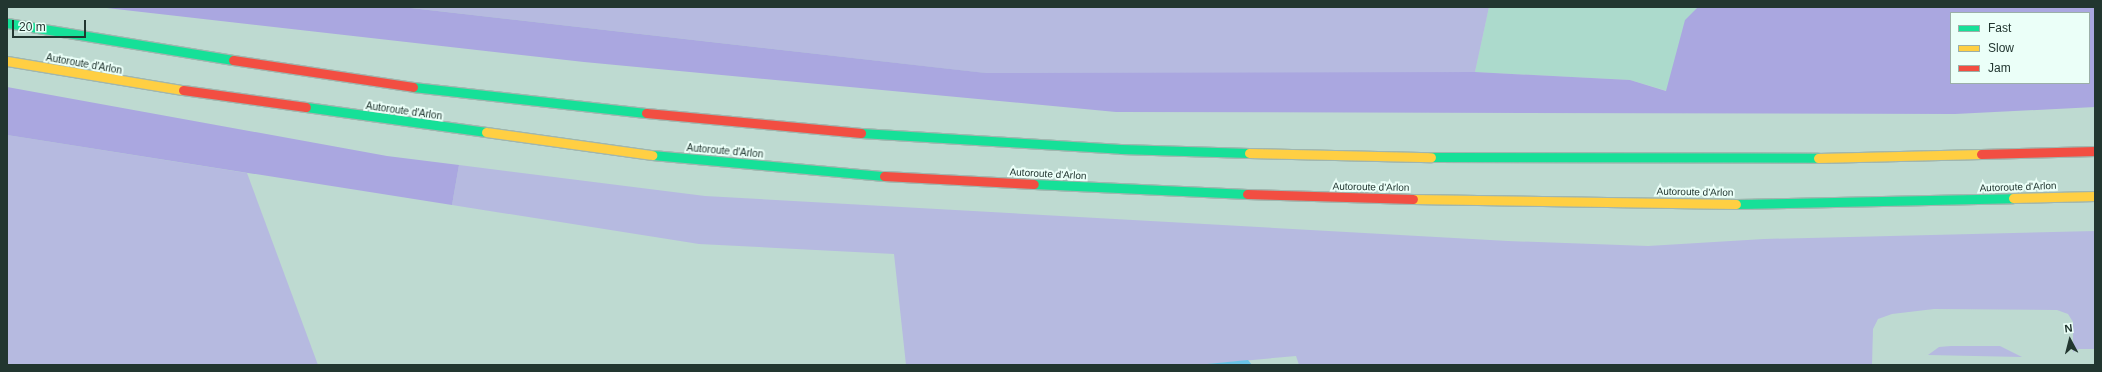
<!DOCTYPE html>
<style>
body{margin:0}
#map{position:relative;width:2102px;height:372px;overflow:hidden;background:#bedad1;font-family:Arial,sans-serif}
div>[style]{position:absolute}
.built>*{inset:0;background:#acdacc}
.green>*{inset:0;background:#b6bae0}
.forest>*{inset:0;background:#aaa7e0}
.water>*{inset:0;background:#6bc4e7}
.roads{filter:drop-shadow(1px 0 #a0b6af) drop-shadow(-1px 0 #a0b6af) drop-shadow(0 1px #a0b6af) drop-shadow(0 -1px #a0b6af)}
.fast>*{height:9px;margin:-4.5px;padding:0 4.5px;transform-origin:4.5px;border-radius:4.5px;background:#16e098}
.slow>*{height:9px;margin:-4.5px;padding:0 4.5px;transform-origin:4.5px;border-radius:4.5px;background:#ffcf43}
.jam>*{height:9px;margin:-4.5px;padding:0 4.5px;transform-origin:4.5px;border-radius:4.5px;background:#f24e42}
span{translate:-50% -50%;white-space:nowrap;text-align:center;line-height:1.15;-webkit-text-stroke:4px #ebfff8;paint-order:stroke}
.street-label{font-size:10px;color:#223630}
.frame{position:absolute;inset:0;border:8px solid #223630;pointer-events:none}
.legend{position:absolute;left:1950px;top:12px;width:140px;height:72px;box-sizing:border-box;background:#ebfff8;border:1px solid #9bafa8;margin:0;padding:5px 7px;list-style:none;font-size:12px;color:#223630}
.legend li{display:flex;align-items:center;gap:8px;height:20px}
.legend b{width:20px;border:1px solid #9bafa8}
.north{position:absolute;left:2050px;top:320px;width:40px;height:40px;-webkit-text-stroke:3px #ebfff8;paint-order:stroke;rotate:353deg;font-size:11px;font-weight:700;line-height:16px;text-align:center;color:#223630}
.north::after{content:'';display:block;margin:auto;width:14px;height:18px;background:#223630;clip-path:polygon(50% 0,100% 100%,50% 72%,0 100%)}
.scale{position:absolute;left:12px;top:20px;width:74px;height:18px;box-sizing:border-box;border:2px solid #223630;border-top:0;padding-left:5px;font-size:12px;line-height:14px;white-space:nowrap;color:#223630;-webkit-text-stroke:3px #ebfff8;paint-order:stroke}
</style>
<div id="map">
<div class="built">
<i style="clip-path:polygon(1489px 7px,2095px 7px,2089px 13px,1951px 13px,1951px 83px,1688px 97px,1630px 80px,1475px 72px)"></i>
</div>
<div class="green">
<i style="clip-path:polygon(402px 7px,1489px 7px,1475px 72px,1064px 82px)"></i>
<i style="clip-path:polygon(7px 135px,247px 173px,318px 365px,7px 365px)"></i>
<i style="clip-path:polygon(459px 165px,705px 196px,1508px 241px,1648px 246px,1764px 239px,2095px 231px,2095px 349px,2079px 349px,2073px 352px,2073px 322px,2068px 314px,2057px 310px,1934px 309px,1892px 314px,1878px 319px,1873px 329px,1872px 365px,1299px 365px,1296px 356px,1197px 365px,906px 365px,894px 254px,699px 244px,452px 205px)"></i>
<i style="clip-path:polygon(1951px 346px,2000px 346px,2022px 357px,1928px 355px,1939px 347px)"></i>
</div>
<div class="forest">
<i style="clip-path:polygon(evenodd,98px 7px,402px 7px,986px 73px,1475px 72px,1630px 80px,1666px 91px,1685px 20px,1698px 7px,2095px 7px,2095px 107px,1955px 114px,1116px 112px,584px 62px,98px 7px,1951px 13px,2089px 13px,2089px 83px,1951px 83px,1951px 13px)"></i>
<i style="clip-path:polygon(7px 87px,387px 156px,459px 165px,452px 205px,7px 135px)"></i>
</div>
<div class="water">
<i style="clip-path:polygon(1248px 360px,1252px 365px,1197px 365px)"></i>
</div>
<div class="roads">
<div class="fast">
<i style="left:7px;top:23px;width:229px;rotate:9.3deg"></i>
<i style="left:413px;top:87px;width:234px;rotate:6.4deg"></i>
<i style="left:306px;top:107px;width:182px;rotate:7.9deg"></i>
<i style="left:861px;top:133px;width:260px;rotate:3.5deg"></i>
<i style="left:1121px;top:149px;width:128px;rotate:1.8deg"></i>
<i style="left:652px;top:155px;width:233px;rotate:5.2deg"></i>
<i style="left:1431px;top:157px;width:387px;rotate:0.1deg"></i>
<i style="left:1034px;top:184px;width:213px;rotate:2.7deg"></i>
<i style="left:1736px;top:204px;width:277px;rotate:-1.2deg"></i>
</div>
<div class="slow">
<i style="left:7px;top:61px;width:178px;rotate:9.4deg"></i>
<i style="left:486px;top:132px;width:168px;rotate:7.9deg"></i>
<i style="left:1249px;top:153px;width:182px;rotate:1.3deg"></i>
<i style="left:1818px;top:158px;width:163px;rotate:-1.4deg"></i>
<i style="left:2013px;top:198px;width:82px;rotate:-1.4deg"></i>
<i style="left:1413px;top:199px;width:323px;rotate:0.9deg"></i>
</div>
<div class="jam">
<i style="left:233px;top:60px;width:182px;rotate:8.5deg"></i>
<i style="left:183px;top:90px;width:124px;rotate:7.9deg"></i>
<i style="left:646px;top:113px;width:216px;rotate:5.3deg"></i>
<i style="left:1981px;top:154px;width:114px;rotate:-1.5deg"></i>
<i style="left:884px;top:176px;width:150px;rotate:3.1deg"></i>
<i style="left:1247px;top:194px;width:166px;rotate:1.7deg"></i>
</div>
</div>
<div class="street-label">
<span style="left:84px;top:64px;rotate:10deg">Autoroute d'Arlon</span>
<span style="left:404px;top:111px;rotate:8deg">Autoroute d'Arlon</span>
<span style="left:725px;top:151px;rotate:5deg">Autoroute d'Arlon</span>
<span style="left:1048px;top:174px;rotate:3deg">Autoroute d'Arlon</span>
<span style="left:1371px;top:187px;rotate:1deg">Autoroute d'Arlon</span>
<span style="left:2018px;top:187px;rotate:-2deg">Autoroute d'Arlon</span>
<span style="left:1695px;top:192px;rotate:1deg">Autoroute d'Arlon</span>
</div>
<div class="frame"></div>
<ul class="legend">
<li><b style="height:5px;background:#16e098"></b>Fast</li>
<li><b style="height:5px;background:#ffcf43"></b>Slow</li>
<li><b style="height:5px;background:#f24e42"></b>Jam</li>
</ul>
<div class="north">N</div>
<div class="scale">20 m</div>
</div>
